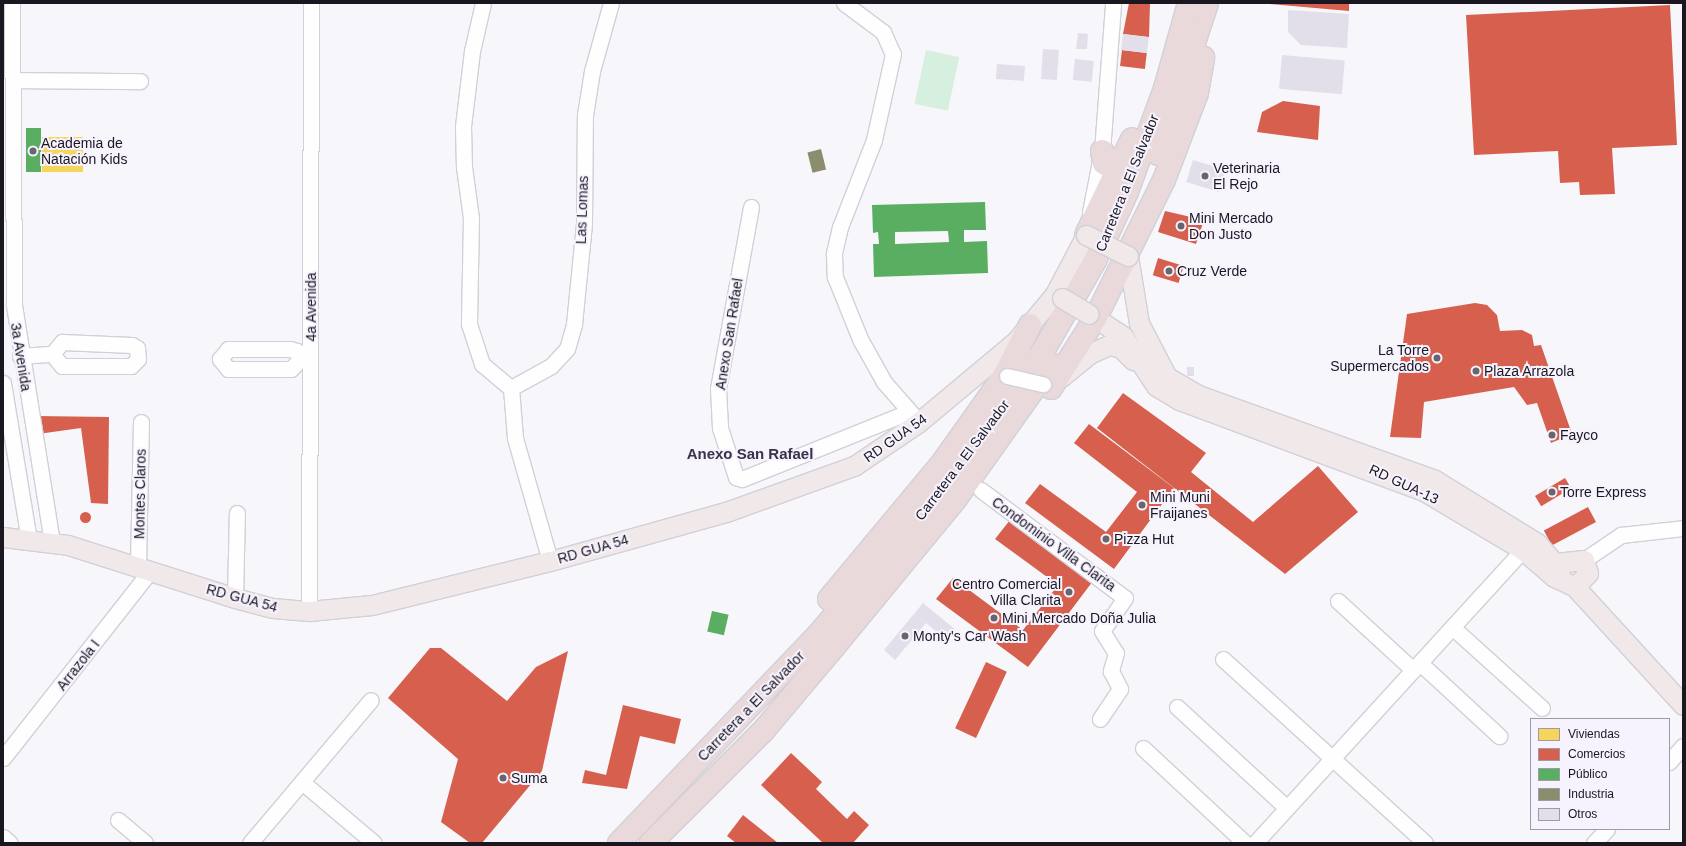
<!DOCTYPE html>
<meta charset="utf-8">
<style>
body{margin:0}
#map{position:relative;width:1686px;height:846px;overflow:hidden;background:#f7f6fb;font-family:Arial,sans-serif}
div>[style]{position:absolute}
.green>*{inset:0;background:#d6efde;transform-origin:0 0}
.homes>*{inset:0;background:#f6d55c;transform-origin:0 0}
.shops>*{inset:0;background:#d6604d;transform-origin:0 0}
.round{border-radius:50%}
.public>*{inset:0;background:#5aae61;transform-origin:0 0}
.industry>*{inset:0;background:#8c8c6e;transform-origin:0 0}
.building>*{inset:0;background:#e2dfea;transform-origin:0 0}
.roads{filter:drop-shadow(1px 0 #d2d0d7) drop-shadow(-1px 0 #d2d0d7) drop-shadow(0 1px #d2d0d7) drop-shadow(0 -1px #d2d0d7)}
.minor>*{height:15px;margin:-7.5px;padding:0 7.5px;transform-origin:7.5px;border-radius:7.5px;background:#fefefe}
.major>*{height:19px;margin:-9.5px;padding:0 9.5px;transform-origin:9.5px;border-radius:9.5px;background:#f1e8e9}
.highway>*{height:22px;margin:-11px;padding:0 11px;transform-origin:11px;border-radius:11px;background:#e9d9db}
.bridges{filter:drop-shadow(1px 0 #d2d0d7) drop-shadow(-1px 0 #d2d0d7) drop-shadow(0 1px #d2d0d7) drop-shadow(0 -1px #d2d0d7)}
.minor-bridge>*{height:15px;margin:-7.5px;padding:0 7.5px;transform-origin:7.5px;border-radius:7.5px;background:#fefefe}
.major-bridge>*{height:19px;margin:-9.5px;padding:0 9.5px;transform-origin:9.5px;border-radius:9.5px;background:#f1e8e9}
.dots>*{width:11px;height:11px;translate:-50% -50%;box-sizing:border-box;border:2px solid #f6f3fe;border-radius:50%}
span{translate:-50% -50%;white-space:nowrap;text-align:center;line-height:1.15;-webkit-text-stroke:4px #f6f3fe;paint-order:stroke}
.poi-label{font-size:14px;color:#1a1721}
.left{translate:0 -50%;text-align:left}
.right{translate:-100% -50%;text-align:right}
.street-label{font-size:14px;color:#1a1721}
.neighbourhood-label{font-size:15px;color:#393248;font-weight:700}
.frame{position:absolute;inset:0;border:4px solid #1a1721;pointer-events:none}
.legend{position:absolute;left:1530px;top:718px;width:140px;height:112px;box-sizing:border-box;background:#f6f3fe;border:1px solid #9e9ba6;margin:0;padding:5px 7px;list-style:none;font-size:12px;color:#1a1721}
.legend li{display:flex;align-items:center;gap:8px;height:20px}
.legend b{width:20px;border:1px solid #9e9ba6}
</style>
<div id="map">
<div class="green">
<i style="left:926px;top:50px;width:34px;height:55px;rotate:12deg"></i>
</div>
<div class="homes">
<i style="left:42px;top:137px;width:41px;height:35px"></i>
</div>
<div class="shops">
<i style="clip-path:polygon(1129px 3px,1150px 3px,1149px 37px,1123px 34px)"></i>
<i style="clip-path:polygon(1258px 3px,1349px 3px,1349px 11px)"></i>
<i style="clip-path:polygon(1670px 5px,1677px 145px,1612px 148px,1615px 194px,1580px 195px,1579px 182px,1560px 183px,1558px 151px,1474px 155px,1466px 15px)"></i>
<i style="left:1122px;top:50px;width:25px;height:16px;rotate:7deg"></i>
<i style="clip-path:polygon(1283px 101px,1320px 106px,1318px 140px,1257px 132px,1262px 112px)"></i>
<i style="clip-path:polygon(1165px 211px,1204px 220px,1196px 244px,1158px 232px)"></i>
<i style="left:1158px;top:258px;width:27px;height:18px;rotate:17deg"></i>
<i style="clip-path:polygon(1475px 303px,1487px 305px,1497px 315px,1500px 331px,1522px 330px,1532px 335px,1534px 346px,1541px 345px,1572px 434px,1551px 443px,1537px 403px,1527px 405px,1514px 387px,1424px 402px,1421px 438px,1390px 437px,1407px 314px)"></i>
<i style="clip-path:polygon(1123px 393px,1206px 453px,1191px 472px,1253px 522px,1318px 466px,1358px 512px,1285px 574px,1097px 428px)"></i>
<i style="clip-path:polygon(36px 416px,109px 417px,108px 504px,91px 503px,81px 428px,38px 434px)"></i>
<i style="clip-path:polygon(1089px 424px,1174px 488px,1114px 569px,1025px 503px,1040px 484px,1106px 532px,1137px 492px,1074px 443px)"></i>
<i style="left:1565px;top:478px;width:12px;height:35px;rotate:59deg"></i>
<i style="left:1588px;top:507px;width:17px;height:50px;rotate:62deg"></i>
<i class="round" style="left:79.5px;top:511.5px;width:11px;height:11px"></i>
<i style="clip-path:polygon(1010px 520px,1093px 581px,1028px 667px,936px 599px,953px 578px,1023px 630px,1058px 585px,995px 539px)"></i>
<i style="clip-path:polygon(430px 648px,441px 648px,507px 701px,536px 667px,568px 651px,542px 771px,482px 843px,470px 843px,441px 822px,458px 759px,388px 698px)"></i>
<i style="left:986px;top:662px;width:23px;height:73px;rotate:25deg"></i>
<i style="clip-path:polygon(623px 705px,681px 719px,675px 744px,640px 736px,627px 789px,582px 783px,585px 770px,606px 775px)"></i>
<i style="clip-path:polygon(791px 753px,822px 782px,816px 789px,847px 819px,854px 811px,869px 825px,853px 843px,823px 843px,761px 785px)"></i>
<i style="clip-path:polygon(743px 815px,778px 843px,736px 843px,727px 836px)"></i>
</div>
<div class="public">
<i style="left:26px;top:128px;width:15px;height:44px"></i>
<i style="clip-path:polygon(evenodd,985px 202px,986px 230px,964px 230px,964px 242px,987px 241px,988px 273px,874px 277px,873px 244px,879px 244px,878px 232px,873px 233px,872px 205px,985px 202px,948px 231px,949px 242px,895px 244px,895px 232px,948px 231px)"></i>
<i style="left:712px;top:611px;width:17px;height:21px;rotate:13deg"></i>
</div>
<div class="industry">
<i style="left:821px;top:149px;width:21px;height:14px;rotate:76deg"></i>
</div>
<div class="building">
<i style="clip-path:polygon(1288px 10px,1349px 14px,1347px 48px,1301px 45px,1288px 32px)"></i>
<i style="clip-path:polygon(1078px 33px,1088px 34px,1087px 49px,1076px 49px)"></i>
<i style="left:1123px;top:34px;width:26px;height:16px;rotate:7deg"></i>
<i style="left:1043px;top:49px;width:16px;height:30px;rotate:4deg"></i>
<i style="left:1282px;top:55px;width:63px;height:34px;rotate:5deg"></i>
<i style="left:1075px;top:59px;width:19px;height:21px;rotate:6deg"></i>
<i style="left:997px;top:64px;width:28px;height:15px;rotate:4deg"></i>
<i style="left:1193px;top:160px;width:34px;height:23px;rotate:17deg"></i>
<i style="left:1187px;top:367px;width:7px;height:9px"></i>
<i style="clip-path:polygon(923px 603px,956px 630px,947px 641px,926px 623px,895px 660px,884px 650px)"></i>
</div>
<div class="roads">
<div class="minor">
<i style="left:12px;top:3px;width:302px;rotate:89.6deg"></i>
<i style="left:14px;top:305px;width:239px;rotate:80.9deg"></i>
<i style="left:483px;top:3px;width:49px;rotate:102.9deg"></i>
<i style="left:472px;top:51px;width:77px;rotate:96.8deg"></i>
<i style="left:463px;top:127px;width:40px;rotate:88.6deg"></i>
<i style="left:464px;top:167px;width:51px;rotate:82.2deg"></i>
<i style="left:471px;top:218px;width:106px;rotate:91.1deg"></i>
<i style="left:469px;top:324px;width:42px;rotate:72deg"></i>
<i style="left:482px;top:364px;width:38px;rotate:40deg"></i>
<i style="left:511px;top:388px;width:50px;rotate:85.4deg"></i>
<i style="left:515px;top:438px;width:128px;rotate:74.1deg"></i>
<i style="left:844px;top:3px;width:49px;rotate:36.6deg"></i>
<i style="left:883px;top:32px;width:24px;rotate:66deg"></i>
<i style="left:893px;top:54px;width:88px;rotate:102.5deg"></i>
<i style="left:874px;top:140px;width:93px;rotate:111.3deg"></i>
<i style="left:840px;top:227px;width:28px;rotate:103deg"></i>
<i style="left:834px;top:254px;width:23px;rotate:88deg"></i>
<i style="left:835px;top:277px;width:67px;rotate:68deg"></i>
<i style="left:860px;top:339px;width:49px;rotate:60.8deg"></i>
<i style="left:884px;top:382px;width:53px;rotate:48.8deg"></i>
<i style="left:14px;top:80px;width:126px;rotate:0.5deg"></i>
<i style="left:751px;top:207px;width:184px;rotate:100.3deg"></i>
<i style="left:718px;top:388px;width:40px;rotate:87.1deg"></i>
<i style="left:720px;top:428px;width:52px;rotate:71.9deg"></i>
<i style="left:736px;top:477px;width:6px;rotate:18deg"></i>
<i style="left:742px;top:479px;width:180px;rotate:-21.9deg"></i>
<i style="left:1090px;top:212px;width:62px;rotate:-78.9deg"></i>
<i style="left:1102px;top:151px;width:148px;rotate:-85.7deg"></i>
<i style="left:62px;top:342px;width:70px;rotate:2.5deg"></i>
<i style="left:132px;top:345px;width:6px;rotate:31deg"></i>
<i style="left:137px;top:348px;width:11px;rotate:85deg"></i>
<i style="left:138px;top:359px;width:10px;rotate:135deg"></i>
<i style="left:131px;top:366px;width:69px;rotate:180deg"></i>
<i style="left:62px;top:366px;width:16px;rotate:-130deg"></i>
<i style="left:52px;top:354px;width:16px;rotate:-50deg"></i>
<i style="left:228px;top:349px;width:62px"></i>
<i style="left:290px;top:349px;width:7px;rotate:16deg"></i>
<i style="left:297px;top:351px;width:9px;rotate:69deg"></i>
<i style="left:300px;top:359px;width:13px;rotate:132deg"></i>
<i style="left:291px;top:369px;width:63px;rotate:180deg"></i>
<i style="left:228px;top:369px;width:13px;rotate:-129deg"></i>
<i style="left:220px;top:359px;width:13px;rotate:-51deg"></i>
<i style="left:20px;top:356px;width:32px;rotate:-4deg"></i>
<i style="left:3px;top:383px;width:159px;rotate:80.6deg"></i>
<i style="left:511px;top:388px;width:46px;rotate:-28.8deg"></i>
<i style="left:551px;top:366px;width:23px;rotate:-47deg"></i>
<i style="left:567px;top:349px;width:26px;rotate:-74deg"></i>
<i style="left:574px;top:324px;width:101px;rotate:-84.3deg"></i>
<i style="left:584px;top:223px;width:108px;rotate:-89.5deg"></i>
<i style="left:585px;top:115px;width:45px;rotate:-81deg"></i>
<i style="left:592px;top:71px;width:71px;rotate:-74.4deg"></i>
<i style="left:981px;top:490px;width:180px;rotate:36.9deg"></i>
<i style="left:1125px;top:598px;width:40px;rotate:124.9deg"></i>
<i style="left:1102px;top:631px;width:26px;rotate:58deg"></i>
<i style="left:1116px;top:653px;width:19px;rotate:106deg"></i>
<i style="left:1111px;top:671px;width:20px;rotate:63deg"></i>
<i style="left:1120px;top:689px;width:36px;rotate:124deg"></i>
<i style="left:1584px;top:560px;width:45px;rotate:-34deg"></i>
<i style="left:1621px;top:535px;width:62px;rotate:-6.4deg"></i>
<i style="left:138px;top:565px;width:143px;rotate:-88.8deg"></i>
<i style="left:235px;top:598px;width:85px;rotate:-88.7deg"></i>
<i style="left:1338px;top:601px;width:102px;rotate:42.6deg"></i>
<i style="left:309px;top:611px;width:608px;rotate:-89.81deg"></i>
<i style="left:1452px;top:627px;width:121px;rotate:42deg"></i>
<i style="left:1223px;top:659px;width:273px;rotate:42.3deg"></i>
<i style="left:1420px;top:663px;width:108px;rotate:42.7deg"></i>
<i style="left:1177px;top:707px;width:149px;rotate:42.6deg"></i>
<i style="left:1143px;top:748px;width:139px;rotate:43deg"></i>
<i style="left:3px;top:758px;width:239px;rotate:-51.8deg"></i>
<i style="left:1669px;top:762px;width:21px;rotate:-49deg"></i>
<i style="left:302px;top:782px;width:94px;rotate:40.3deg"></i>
<i style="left:118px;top:820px;width:35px;rotate:40deg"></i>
<i style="left:3px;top:837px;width:9px;rotate:41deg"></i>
<i style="left:250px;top:843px;width:187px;rotate:-49.8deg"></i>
<i style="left:1255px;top:843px;width:397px;rotate:-47.6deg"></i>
<i style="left:1594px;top:843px;width:19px;rotate:-47deg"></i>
</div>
<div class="major">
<i style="left:1128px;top:256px;width:68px;rotate:80.7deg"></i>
<i style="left:1139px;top:323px;width:61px;rotate:62.6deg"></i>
<i style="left:1167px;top:377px;width:36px;rotate:30deg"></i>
<i style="left:1198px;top:395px;width:252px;rotate:19.7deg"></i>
<i style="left:1435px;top:480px;width:120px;rotate:31.7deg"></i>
<i style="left:1537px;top:543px;width:35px;rotate:49deg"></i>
<i style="left:1089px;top:314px;width:40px;rotate:32.9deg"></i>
<i style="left:1123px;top:336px;width:60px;rotate:56.6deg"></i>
<i style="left:1156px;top:386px;width:27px;rotate:31deg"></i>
<i style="left:1179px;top:400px;width:261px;rotate:20.4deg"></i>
<i style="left:1424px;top:491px;width:115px;rotate:30.8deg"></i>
<i style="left:1523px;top:550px;width:41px;rotate:41.1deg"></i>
<i style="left:1554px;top:577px;width:23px;rotate:25deg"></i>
<i style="left:1575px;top:587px;width:160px;rotate:47.5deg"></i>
<i style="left:1061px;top:377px;width:36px;rotate:-39deg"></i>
<i style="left:1089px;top:354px;width:22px;rotate:-24deg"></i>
<i style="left:1109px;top:345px;width:12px;rotate:14deg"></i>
<i style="left:1121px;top:348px;width:17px;rotate:45deg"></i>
<i style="left:3px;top:537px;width:65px;rotate:7deg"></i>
<i style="left:68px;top:545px;width:175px;rotate:17.6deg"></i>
<i style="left:235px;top:598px;width:39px;rotate:15deg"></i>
<i style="left:273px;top:608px;width:36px;rotate:5deg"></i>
<i style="left:309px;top:611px;width:63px;rotate:-5.4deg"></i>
<i style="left:372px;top:605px;width:183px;rotate:-13.9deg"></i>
<i style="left:550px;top:561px;width:183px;rotate:-15.6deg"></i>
<i style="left:726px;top:512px;width:136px;rotate:-19.8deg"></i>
<i style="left:854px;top:466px;width:78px;rotate:-34.1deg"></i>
<i style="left:919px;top:422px;width:126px;rotate:-39.9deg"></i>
<i style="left:1016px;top:341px;width:61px;rotate:-50.3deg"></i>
<i style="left:1055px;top:294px;width:67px;rotate:-62.3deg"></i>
<i style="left:1555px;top:563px;width:29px;rotate:-6deg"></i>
<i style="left:1584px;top:560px;width:14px;rotate:73deg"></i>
<i style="left:1588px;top:573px;width:19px;rotate:133deg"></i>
</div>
<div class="highway">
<i style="left:1102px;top:151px;width:12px;rotate:81deg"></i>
<i style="left:1104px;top:163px;width:6px;rotate:31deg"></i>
<i style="left:1109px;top:166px;width:22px;rotate:-36deg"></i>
<i style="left:1158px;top:154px;width:159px;rotate:-72deg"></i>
<i style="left:1086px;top:235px;width:106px;rotate:-64.4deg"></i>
<i style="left:1051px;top:388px;width:84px;rotate:-57.6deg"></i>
<i style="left:1096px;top:317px;width:153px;rotate:-63.6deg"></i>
<i style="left:1164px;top:180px;width:93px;rotate:-69.2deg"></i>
<i style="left:1197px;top:93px;width:36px;rotate:-80deg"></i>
<i style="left:829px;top:599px;width:173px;rotate:-50.2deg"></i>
<i style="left:940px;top:466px;width:110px;rotate:-54.6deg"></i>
<i style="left:1004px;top:376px;width:57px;rotate:-63deg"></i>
<i style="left:619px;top:843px;width:288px;rotate:-46.3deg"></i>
<i style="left:818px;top:635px;width:189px;rotate:-49.7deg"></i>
<i style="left:940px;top:491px;width:172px;rotate:-53.5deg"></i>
<i style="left:1042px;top:353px;width:106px;rotate:-60.1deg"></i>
<i style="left:1095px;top:261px;width:76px;rotate:-65.1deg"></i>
<i style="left:1127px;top:192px;width:111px;rotate:-69.9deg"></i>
<i style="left:1165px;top:88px;width:88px;rotate:-74.2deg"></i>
<i style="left:651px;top:843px;width:160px;rotate:-45deg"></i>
<i style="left:764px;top:730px;width:107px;rotate:-49.9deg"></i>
<i style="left:833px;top:648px;width:192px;rotate:-50.5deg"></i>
<i style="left:955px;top:500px;width:166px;rotate:-54.6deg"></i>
</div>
</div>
<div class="bridges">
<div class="minor-bridge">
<i style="left:1007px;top:376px;width:37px;rotate:13deg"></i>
</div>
<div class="major-bridge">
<i style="left:1086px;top:235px;width:47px;rotate:26.6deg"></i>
<i style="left:1062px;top:298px;width:31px;rotate:31deg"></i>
</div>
</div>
<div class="dots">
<i style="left:33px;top:151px;background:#67656d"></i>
<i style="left:1205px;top:176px;background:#67656d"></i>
<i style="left:1181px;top:226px;background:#67656d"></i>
<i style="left:1169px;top:271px;background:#67656d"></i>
<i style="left:1437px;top:358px;background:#67656d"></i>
<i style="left:1476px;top:371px;background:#67656d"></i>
<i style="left:1552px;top:435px;background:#67656d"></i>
<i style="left:1552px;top:492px;background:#67656d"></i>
<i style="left:1142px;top:505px;background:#67656d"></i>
<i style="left:1106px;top:539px;background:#67656d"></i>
<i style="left:1069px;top:592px;background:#67656d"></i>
<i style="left:994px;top:618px;background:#67656d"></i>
<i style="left:905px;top:636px;background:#67656d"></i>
<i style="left:503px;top:778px;background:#67656d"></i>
</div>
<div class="poi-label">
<span class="left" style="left:41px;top:151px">Academia de<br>Natación Kids</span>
<span class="left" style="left:1213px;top:176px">Veterinaria<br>El Rejo</span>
<span class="left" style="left:1189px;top:226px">Mini Mercado<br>Don Justo</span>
<span class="left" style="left:1177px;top:271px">Cruz Verde</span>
<span class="right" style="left:1429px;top:358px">La Torre<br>Supermercados</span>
<span class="left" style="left:1484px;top:371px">Plaza Arrazola</span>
<span class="left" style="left:1560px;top:435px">Fayco</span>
<span class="left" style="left:1560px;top:492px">Torre Express</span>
<span class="left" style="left:1150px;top:505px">Mini Muni<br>Fraijanes</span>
<span class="left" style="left:1114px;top:539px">Pizza Hut</span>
<span class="right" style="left:1061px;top:592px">Centro Comercial<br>Villa Clarita</span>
<span class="left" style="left:1002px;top:618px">Mini Mercado Doña Julia</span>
<span class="left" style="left:913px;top:636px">Monty's Car Wash</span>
<span class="left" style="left:511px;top:778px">Suma</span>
</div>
<div class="street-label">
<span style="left:1127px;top:183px;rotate:-68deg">Carretera a El Salvador</span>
<span style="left:582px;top:210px;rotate:-88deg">Las Lomas</span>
<span style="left:311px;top:307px;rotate:-90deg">4a Avenida</span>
<span style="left:729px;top:334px;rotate:-81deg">Anexo San Rafael</span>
<span style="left:21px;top:357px;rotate:81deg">3a Avenida</span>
<span style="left:895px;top:438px;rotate:-35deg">RD GUA 54</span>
<span style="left:962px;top:460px;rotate:-53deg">Carretera a El Salvador</span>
<span style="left:1404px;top:484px;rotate:25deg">RD GUA-13</span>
<span style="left:140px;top:494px;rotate:-89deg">Montes Claros</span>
<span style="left:1054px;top:544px;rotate:36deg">Condominio Villa Clarita</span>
<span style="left:593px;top:549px;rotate:-16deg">RD GUA 54</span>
<span style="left:242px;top:598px;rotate:15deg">RD GUA 54</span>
<span style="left:78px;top:665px;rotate:-52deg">Arrazola I</span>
<span style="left:751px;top:706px;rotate:-46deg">Carretera a El Salvador</span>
</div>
<div class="neighbourhood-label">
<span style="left:750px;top:454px">Anexo San Rafael</span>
</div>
<div class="frame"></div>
<ul class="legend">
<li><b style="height:11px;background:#f6d55c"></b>Viviendas</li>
<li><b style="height:11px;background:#d6604d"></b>Comercios</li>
<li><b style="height:11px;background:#5aae61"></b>Público</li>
<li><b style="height:11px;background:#8c8c6e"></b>Industria</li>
<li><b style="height:11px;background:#e2dfea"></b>Otros</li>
</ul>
</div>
